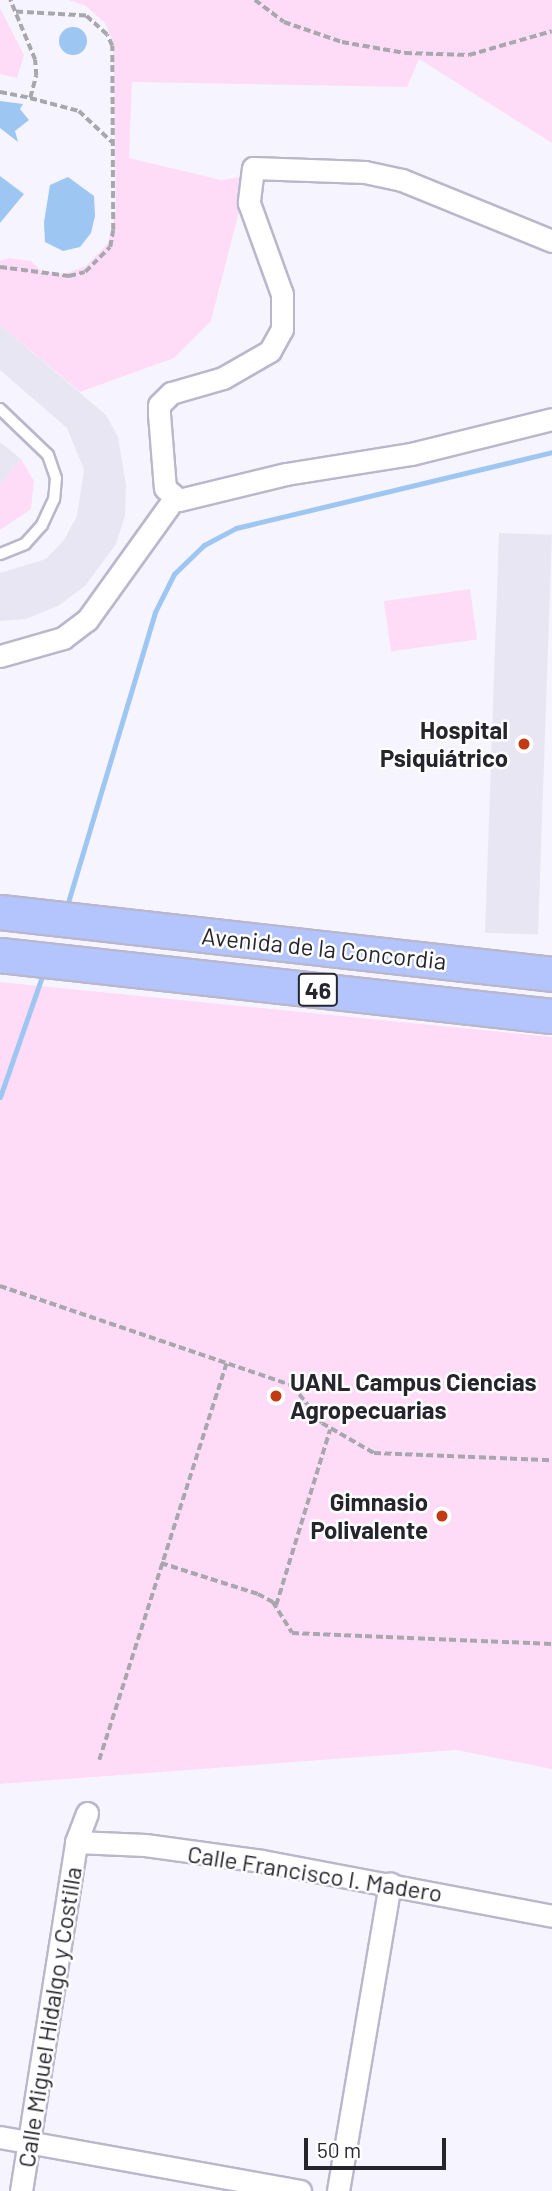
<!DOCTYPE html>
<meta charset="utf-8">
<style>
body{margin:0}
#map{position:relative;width:552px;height:2191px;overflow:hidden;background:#f6f5ff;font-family:Barlow,sans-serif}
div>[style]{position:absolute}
.built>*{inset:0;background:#e7e6f2;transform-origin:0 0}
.green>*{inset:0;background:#fedcf8;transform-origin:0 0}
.water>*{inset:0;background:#9dc7f2}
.round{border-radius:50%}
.stream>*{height:5px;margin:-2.5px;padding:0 2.5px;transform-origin:2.5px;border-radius:2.5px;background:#9dc7f2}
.path>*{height:3.5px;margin-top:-1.75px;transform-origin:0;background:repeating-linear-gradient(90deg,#a8a7b0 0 7px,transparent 0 10.5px)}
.roads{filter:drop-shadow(2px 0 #bab7cd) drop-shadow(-2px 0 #bab7cd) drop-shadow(0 2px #bab7cd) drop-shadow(0 -2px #bab7cd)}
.service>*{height:10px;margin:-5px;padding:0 5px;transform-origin:5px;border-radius:5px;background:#fff}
.minor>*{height:21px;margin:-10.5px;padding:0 10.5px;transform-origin:10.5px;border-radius:10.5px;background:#fff}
.primary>*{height:33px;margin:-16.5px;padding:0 16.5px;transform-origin:16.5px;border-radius:16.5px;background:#b4c5fe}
.dots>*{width:19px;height:19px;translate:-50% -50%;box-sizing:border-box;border:4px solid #fff;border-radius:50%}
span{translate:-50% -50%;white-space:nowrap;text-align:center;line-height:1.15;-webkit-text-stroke:5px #fff;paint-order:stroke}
.shield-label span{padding:2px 5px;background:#fff;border:2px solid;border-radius:5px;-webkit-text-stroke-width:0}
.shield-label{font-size:23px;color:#26252d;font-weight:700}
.poi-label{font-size:24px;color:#26252d;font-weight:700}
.right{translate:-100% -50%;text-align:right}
.left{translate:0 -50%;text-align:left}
.street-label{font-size:24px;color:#26252d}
.scale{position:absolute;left:304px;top:2138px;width:142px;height:32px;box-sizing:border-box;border:4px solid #26252d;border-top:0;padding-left:9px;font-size:21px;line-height:24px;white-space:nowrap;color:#26252d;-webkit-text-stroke:5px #fff;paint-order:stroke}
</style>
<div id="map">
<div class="built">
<i style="clip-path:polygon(0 325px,106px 415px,118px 437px,126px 485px,125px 516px,116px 544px,85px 586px,58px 606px,26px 619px,0 621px,0 573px,46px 559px,64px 540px,77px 516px,84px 470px,67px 428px,0 370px)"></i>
<i style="clip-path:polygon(0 442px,21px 459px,0 484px)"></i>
<i style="left:499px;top:533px;width:53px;height:400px;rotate:2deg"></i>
</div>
<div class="green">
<i style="clip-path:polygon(69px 0,552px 0,552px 143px,419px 59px,407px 87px,132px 82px,129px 158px,221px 180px,248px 176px,211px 321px,174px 358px,80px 392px,0 325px,0 261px,9px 258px,31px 261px,41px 271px,64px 274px,86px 266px,108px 243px,116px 210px,113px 41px,105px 23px,86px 6px)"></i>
<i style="clip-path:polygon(0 8px,24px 55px,17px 78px,0 74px)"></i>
<i style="clip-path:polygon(21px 459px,34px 481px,31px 509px,0 530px,0 484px)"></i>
<i style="left:470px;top:589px;width:51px;height:87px;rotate:82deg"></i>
<i style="clip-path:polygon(0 982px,552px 1037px,552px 1769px,456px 1750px,0 1784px)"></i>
</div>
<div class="water">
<i class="round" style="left:59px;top:27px;width:28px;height:28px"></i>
<i style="clip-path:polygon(0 101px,23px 104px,20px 109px,29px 120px,15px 131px,18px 142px,0 128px)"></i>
<i style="clip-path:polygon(0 176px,24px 194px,0 223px)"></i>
<i style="clip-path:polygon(68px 177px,94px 196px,95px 216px,91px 233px,80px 247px,63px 251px,45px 242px,44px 222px,50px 185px)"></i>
</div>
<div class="stream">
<i style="left:66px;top:909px;width:310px;rotate:-73.3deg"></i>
<i style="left:155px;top:612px;width:42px;rotate:-63.4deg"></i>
<i style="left:174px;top:574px;width:42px;rotate:-44deg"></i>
<i style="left:204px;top:545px;width:36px;rotate:-28deg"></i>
<i style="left:236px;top:528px;width:325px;rotate:-13.5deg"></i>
<i style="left:0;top:1097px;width:133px;rotate:-70.8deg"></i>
</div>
<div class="path">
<i style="left:255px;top:0;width:36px;rotate:37deg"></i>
<i style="left:284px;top:22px;width:61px;rotate:19deg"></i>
<i style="left:342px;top:42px;width:64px;rotate:9.9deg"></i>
<i style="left:405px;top:53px;width:64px;rotate:1.8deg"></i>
<i style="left:469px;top:55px;width:86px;rotate:-16.1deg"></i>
<i style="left:0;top:92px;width:31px;rotate:11deg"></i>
<i style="left:30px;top:98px;width:23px;rotate:-75deg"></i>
<i style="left:36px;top:76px;width:16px;rotate:-94deg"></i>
<i style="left:35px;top:60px;width:65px;rotate:-112.6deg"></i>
<i style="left:30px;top:98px;width:51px;rotate:14.9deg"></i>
<i style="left:79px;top:111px;width:45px;rotate:43.2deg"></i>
<i style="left:0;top:267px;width:70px;rotate:7.4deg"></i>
<i style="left:69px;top:276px;width:16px;rotate:-14deg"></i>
<i style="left:85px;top:272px;width:35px;rotate:-45deg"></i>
<i style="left:110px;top:247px;width:17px;rotate:-80deg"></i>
<i style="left:113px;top:230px;width:184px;rotate:-90.3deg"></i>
<i style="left:112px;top:46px;width:12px;rotate:-114deg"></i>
<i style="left:107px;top:35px;width:28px;rotate:-138deg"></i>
<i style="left:86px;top:16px;width:71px;rotate:-176.8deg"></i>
<i style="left:0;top:1286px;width:310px;rotate:18.8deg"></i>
<i style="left:293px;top:1386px;width:47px;rotate:51.9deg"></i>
<i style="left:322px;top:1423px;width:60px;rotate:30deg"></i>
<i style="left:374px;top:1453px;width:178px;rotate:2.3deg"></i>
<i style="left:161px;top:1563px;width:102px;rotate:17.7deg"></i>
<i style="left:258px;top:1594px;width:17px;rotate:28deg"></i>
<i style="left:273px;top:1602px;width:36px;rotate:58deg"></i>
<i style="left:292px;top:1633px;width:260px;rotate:2.4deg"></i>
<i style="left:276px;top:1605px;width:183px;rotate:-72.9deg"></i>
<i style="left:99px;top:1760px;width:418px;rotate:-72.2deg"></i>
</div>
<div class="roads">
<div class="service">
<i style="left:0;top:409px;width:66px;rotate:43.8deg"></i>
<i style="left:48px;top:455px;width:24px;rotate:71deg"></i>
<i style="left:56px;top:478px;width:21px;rotate:95deg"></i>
<i style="left:54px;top:499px;width:29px;rotate:115deg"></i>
<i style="left:42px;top:525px;width:25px;rotate:132deg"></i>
<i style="left:25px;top:544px;width:27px;rotate:158deg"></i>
</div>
<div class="minor">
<i style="left:552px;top:241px;width:162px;rotate:-157.9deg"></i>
<i style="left:402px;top:180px;width:38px;rotate:-168deg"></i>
<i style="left:365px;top:172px;width:112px;rotate:-178deg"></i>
<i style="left:253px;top:168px;width:35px;rotate:97deg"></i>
<i style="left:249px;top:203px;width:97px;rotate:70.1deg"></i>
<i style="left:282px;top:294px;width:35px;rotate:90deg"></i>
<i style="left:282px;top:329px;width:25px;rotate:119deg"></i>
<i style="left:270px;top:351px;width:54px;rotate:150.1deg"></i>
<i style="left:223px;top:378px;width:54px;rotate:163.9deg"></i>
<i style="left:171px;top:393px;width:17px;rotate:135deg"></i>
<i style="left:159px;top:405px;width:9px;rotate:90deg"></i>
<i style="left:159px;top:414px;width:74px;rotate:85.4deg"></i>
<i style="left:165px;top:488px;width:18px;rotate:41deg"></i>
<i style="left:179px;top:500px;width:110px;rotate:-13.7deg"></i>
<i style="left:286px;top:474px;width:127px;rotate:-9.1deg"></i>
<i style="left:411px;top:454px;width:145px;rotate:-13.9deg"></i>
<i style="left:0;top:656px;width:66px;rotate:-15.9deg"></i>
<i style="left:63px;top:638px;width:30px;rotate:-37deg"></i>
<i style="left:87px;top:620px;width:149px;rotate:-54.3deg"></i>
<i style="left:76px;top:1842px;width:69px;rotate:2.5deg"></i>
<i style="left:145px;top:1845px;width:118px;rotate:7.8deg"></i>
<i style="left:262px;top:1861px;width:295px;rotate:10.7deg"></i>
<i style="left:0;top:2137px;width:305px;rotate:10.2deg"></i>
<i style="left:21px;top:2191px;width:353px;rotate:-81deg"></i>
<i style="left:76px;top:1842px;width:31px;rotate:-69deg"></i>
<i style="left:338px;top:2191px;width:312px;rotate:-80.4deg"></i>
</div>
<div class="primary">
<i style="left:0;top:912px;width:555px;rotate:6.41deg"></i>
<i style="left:0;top:955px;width:555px;rotate:6.31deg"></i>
</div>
</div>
<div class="dots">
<i style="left:524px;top:744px;background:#c33911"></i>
<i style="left:276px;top:1396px;background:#c33911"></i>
<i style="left:442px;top:1516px;background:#c33911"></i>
</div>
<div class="shield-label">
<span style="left:318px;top:990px">46</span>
</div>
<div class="poi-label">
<span class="right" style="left:508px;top:744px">Hospital<br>Psiquiátrico</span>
<span class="left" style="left:290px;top:1396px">UANL Campus Ciencias<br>Agropecuarias</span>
<span class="right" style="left:428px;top:1516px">Gimnasio<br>Polivalente</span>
</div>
<div class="street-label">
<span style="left:324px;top:948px;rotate:6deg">Avenida de la Concordia</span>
<span style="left:315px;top:1873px;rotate:9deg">Calle Francisco I. Madero</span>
<span style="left:49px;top:2017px;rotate:-81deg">Calle Miguel Hidalgo y Costilla</span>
</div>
<div class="scale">50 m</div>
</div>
